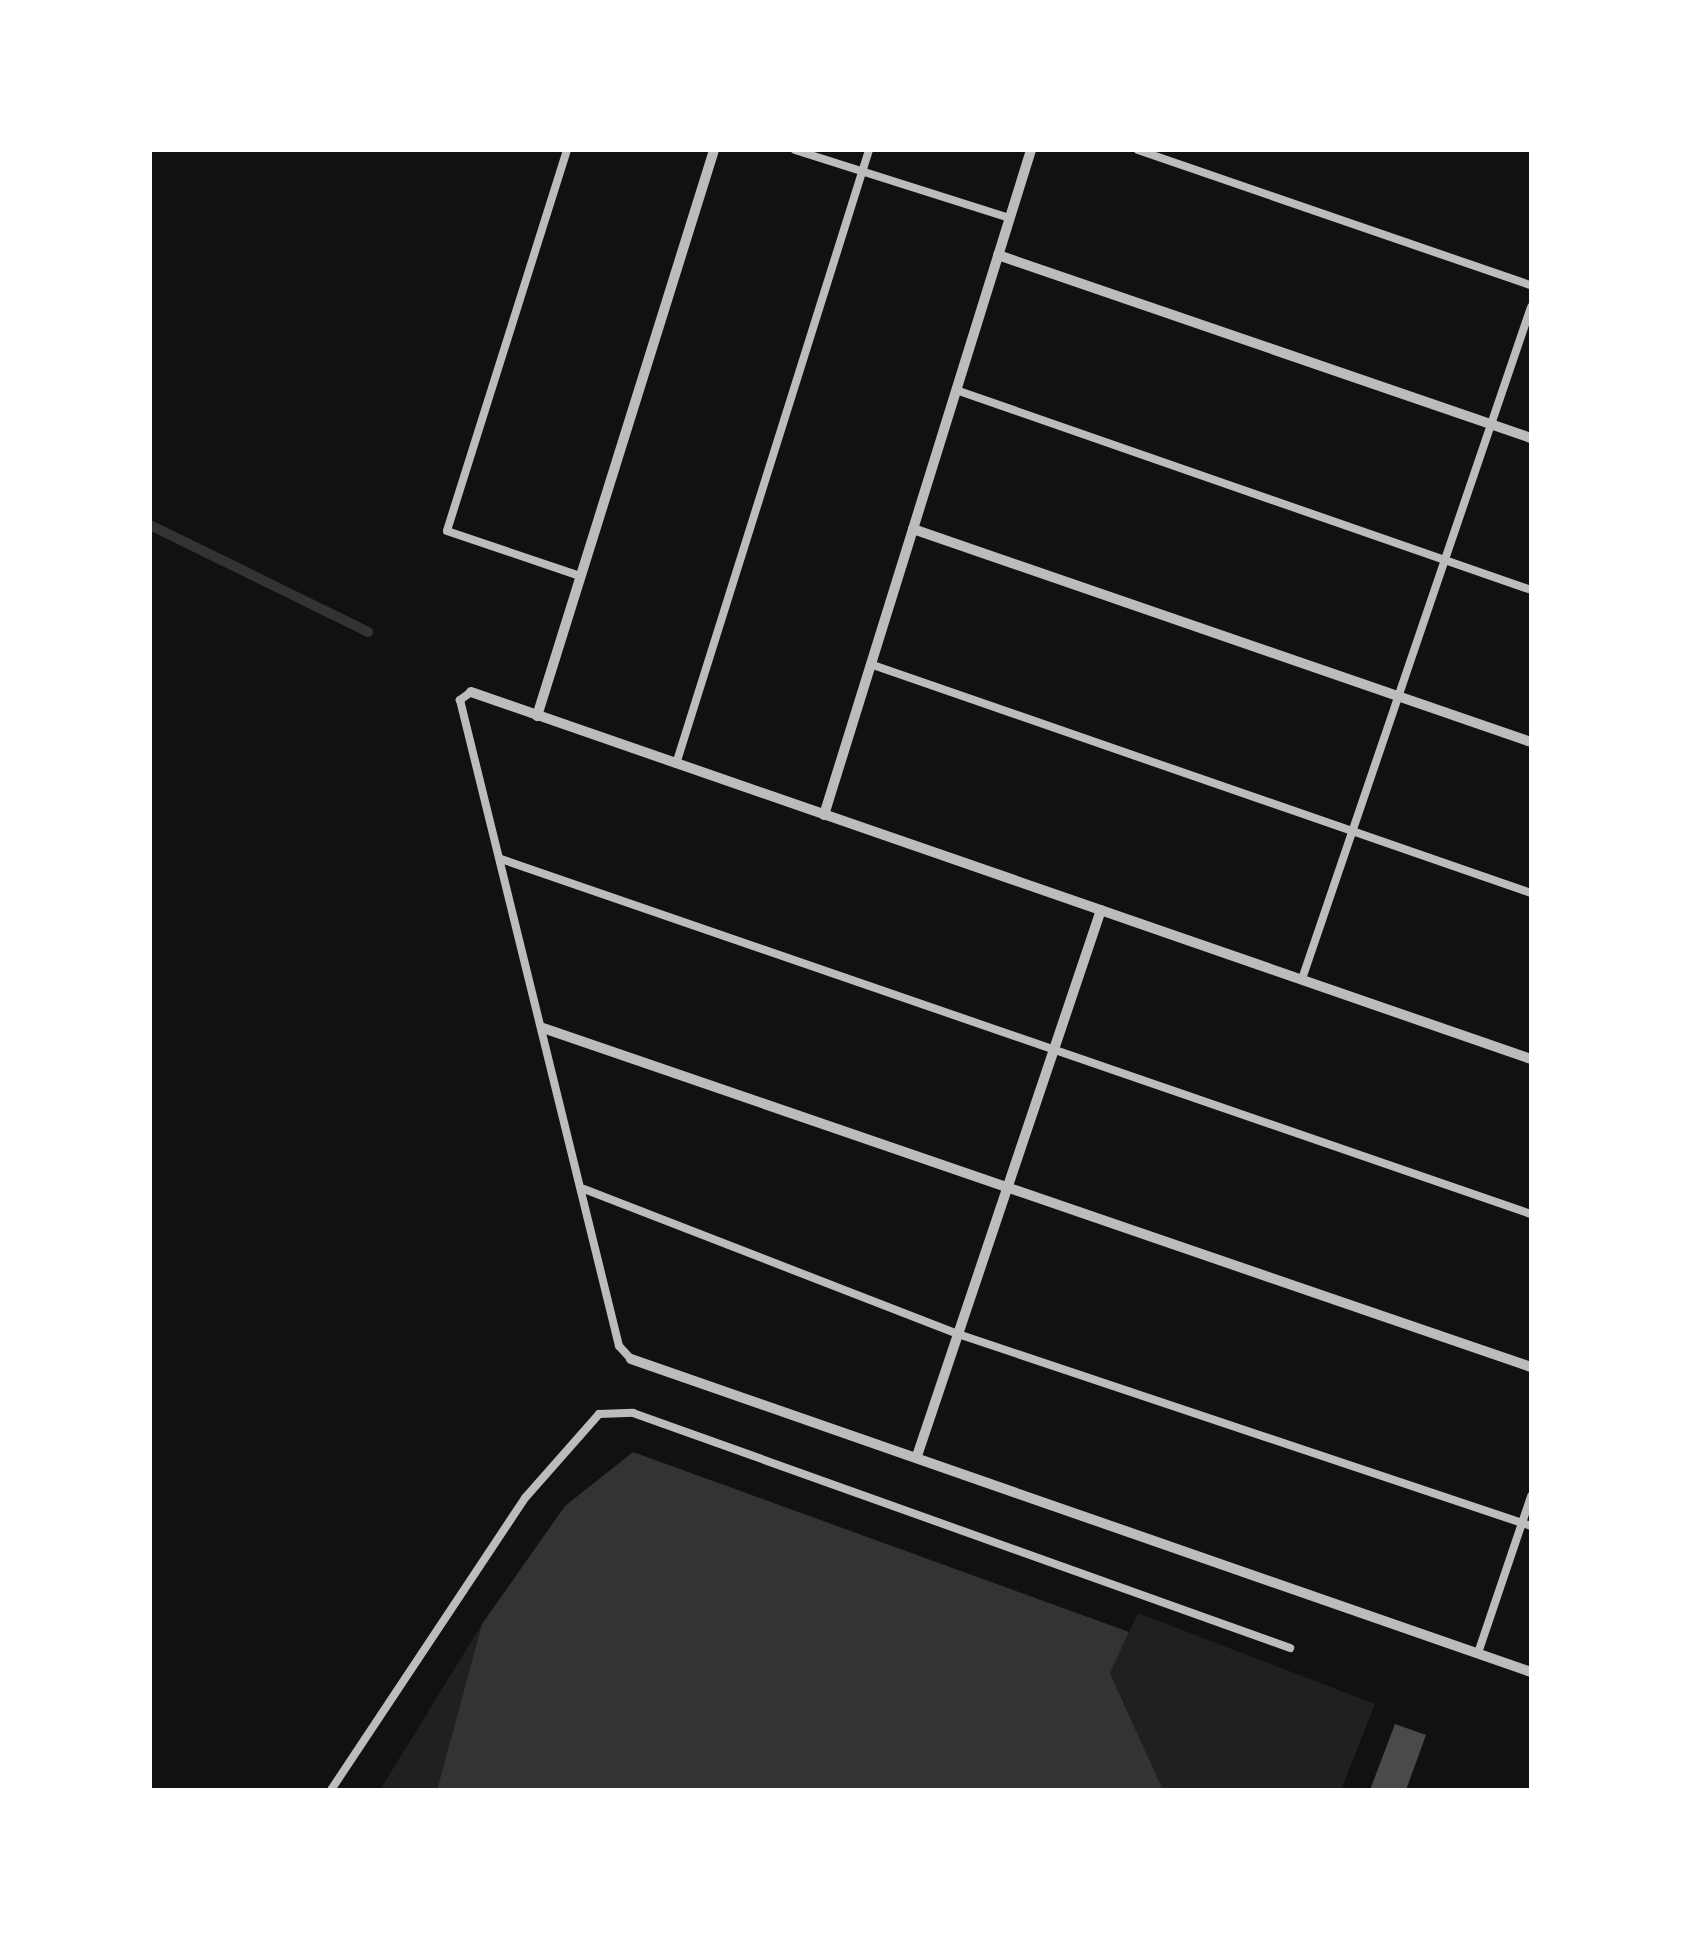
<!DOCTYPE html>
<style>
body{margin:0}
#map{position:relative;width:1681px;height:1940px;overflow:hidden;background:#111;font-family:"Public Sans",sans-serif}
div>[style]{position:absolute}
.green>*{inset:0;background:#202020}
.water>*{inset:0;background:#333}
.stream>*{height:10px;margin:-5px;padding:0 5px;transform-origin:5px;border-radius:5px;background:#333}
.building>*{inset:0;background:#4a4a4a}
.service>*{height:8px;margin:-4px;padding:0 4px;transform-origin:4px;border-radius:4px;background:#bcbcbc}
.minor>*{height:10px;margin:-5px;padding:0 5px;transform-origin:5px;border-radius:5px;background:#bcbcbc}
span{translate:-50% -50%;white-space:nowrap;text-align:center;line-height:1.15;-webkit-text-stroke:9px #fff;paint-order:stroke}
.frame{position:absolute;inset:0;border:152px solid #fff;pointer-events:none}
</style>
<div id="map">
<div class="green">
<i style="clip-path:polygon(1138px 1613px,1375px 1704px,1341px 1790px,1163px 1790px,1110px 1672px)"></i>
<i style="clip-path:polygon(482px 1624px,437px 1790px,380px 1790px)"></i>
</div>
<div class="water">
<i style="clip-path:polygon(633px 1452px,1129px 1632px,1110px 1673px,1163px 1790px,437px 1790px,482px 1624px,565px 1506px)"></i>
</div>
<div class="stream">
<i style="left:150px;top:525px;width:243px;rotate:26.1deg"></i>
</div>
<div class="building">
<i style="clip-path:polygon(1395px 1724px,1426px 1735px,1406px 1790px,1370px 1790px)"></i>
</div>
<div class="service">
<i style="left:567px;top:150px;width:399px;rotate:107.5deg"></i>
<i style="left:447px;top:531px;width:140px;rotate:18.7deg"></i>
<i style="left:795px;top:150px;width:225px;rotate:17.6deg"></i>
<i style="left:1138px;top:150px;width:416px;rotate:19deg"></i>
<i style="left:956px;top:390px;width:609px;rotate:19.18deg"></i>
<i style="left:870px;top:664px;width:700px;rotate:19.11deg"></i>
<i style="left:471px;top:692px;width:14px;rotate:144deg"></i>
<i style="left:460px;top:700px;width:665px;rotate:76.17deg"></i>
<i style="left:619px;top:1346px;width:18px;rotate:47deg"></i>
<i style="left:676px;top:764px;width:644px;rotate:-72.55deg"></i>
<i style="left:501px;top:859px;width:1089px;rotate:19.02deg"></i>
<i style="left:1302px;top:979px;width:710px;rotate:-71.18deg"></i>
<i style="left:584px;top:1189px;width:401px;rotate:21.2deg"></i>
<i style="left:958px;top:1334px;width:604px;rotate:18.52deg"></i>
<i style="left:1478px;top:1653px;width:166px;rotate:-71.3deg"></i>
<i style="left:331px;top:1790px;width:351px;rotate:-56.4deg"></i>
<i style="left:525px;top:1498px;width:112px;rotate:-48.6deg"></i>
<i style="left:599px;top:1414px;width:34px;rotate:-2deg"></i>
<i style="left:633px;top:1413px;width:698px;rotate:19.68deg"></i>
</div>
<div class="minor">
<i style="left:998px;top:255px;width:564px;rotate:18.95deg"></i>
<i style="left:913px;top:529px;width:654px;rotate:19.02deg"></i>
<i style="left:471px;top:692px;width:1122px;rotate:19.1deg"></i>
<i style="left:537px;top:716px;width:593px;rotate:-72.63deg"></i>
<i style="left:824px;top:815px;width:696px;rotate:-72.71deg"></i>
<i style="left:543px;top:1028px;width:1045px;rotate:18.94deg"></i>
<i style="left:631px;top:1359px;width:953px;rotate:19.18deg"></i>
<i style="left:918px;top:1453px;width:573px;rotate:-71.38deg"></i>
</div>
<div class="frame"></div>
</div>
